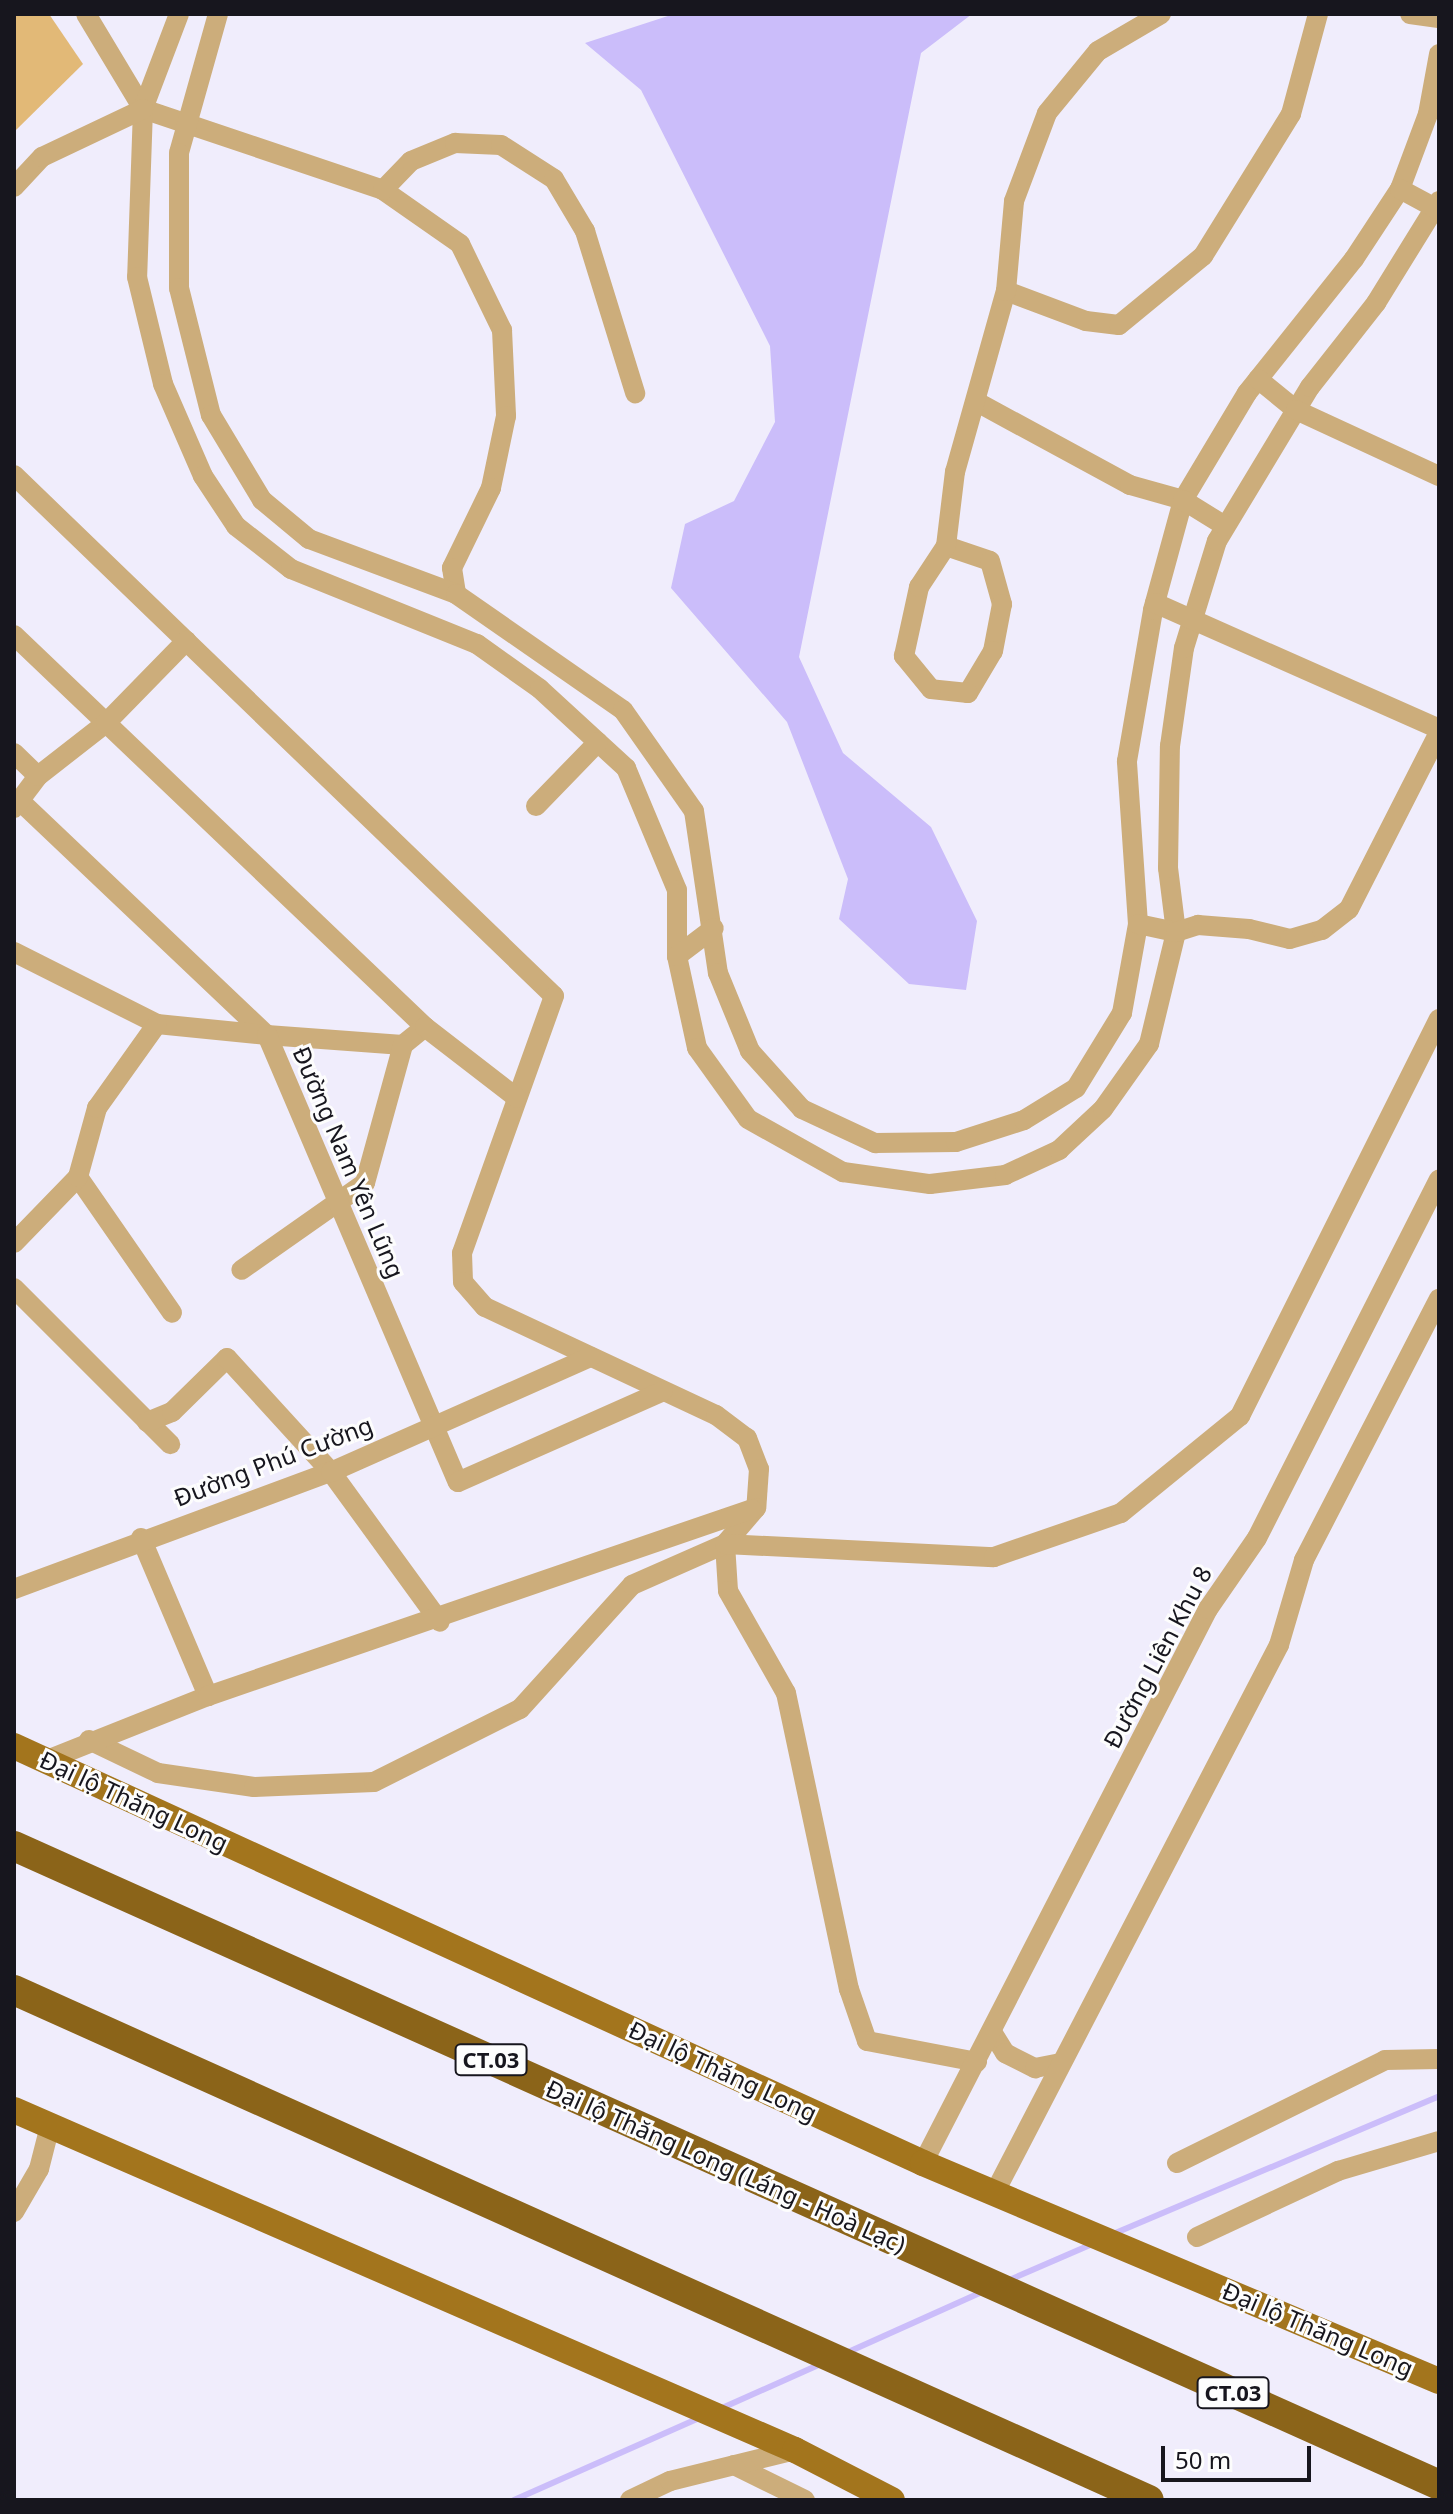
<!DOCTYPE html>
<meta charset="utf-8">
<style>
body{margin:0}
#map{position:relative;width:1453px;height:2514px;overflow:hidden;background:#f0edfc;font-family:"Noto Sans",sans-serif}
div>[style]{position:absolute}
.green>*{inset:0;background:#e2b977}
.water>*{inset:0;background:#cbbdfa}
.stream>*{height:6px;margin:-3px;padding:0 3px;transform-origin:3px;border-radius:3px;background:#cbbdfa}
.minor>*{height:20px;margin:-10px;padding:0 10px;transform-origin:10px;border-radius:10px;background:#ccad7b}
.major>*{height:26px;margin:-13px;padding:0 13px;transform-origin:13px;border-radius:13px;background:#a3751d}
.highway>*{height:30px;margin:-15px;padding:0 15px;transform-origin:15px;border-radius:15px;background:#8b6419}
span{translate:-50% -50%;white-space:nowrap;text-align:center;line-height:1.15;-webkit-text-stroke:6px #fdfdfd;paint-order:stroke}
.shield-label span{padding:2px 6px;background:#fdfdfd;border:2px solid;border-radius:6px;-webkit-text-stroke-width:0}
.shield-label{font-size:22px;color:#17161e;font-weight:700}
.street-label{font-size:24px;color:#17161e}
.frame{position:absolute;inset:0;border:16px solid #17161e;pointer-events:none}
.scale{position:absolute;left:1161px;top:2446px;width:150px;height:36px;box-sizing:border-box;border:4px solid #17161e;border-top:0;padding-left:10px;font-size:24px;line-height:28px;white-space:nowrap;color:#17161e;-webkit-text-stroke:6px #fdfdfd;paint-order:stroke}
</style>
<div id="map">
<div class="green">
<i style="clip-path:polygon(14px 14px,49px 14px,83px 64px,14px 132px)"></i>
</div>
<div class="water">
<i style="clip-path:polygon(674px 14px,972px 14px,921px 53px,799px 657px,843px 753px,931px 827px,977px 921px,966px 990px,909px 984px,839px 919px,848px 879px,787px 722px,671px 588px,685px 524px,734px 501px,775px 422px,770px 346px,641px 90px,585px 43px)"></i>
</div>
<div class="stream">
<i style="left:1113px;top:2234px;width:354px;rotate:-22.9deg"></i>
<i style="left:1007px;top:2281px;width:93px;rotate:-23.5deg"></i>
<i style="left:846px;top:2353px;width:149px;rotate:-24.2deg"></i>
<i style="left:722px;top:2408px;width:108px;rotate:-24deg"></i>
<i style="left:514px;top:2500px;width:205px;rotate:-23.9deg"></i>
</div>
<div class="minor">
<i style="left:86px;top:14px;width:111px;rotate:59deg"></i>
<i style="left:143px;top:109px;width:253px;rotate:18.6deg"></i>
<i style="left:383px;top:190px;width:94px;rotate:35deg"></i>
<i style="left:460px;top:244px;width:96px;rotate:64deg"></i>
<i style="left:502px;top:330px;width:86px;rotate:87.3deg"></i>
<i style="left:506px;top:416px;width:74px;rotate:101.8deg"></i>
<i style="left:491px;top:488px;width:89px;rotate:116deg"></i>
<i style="left:452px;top:568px;width:26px;rotate:81deg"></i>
<i style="left:179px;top:14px;width:102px;rotate:110.8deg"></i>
<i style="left:143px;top:109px;width:168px;rotate:92deg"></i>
<i style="left:137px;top:277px;width:110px;rotate:76.3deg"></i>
<i style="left:163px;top:384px;width:100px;rotate:66.5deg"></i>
<i style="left:203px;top:476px;width:60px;rotate:56.6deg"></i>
<i style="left:236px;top:526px;width:70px;rotate:38deg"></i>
<i style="left:291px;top:569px;width:201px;rotate:22deg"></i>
<i style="left:477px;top:644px;width:77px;rotate:35.5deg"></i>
<i style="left:540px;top:689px;width:117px;rotate:42.6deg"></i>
<i style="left:626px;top:768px;width:132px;rotate:67.3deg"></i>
<i style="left:677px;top:890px;width:66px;rotate:90deg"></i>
<i style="left:677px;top:956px;width:94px;rotate:77.7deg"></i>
<i style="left:697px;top:1048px;width:87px;rotate:54.3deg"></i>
<i style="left:748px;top:1119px;width:109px;rotate:29.2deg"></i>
<i style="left:843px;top:1172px;width:88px;rotate:7.9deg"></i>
<i style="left:930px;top:1184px;width:76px;rotate:-6.8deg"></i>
<i style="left:1005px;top:1175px;width:60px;rotate:-24.8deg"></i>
<i style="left:1059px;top:1150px;width:60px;rotate:-43deg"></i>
<i style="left:1103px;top:1109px;width:80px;rotate:-54.7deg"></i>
<i style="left:1149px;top:1044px;width:115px;rotate:-76.4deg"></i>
<i style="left:1176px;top:932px;width:64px;rotate:-97.1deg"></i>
<i style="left:1168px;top:868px;width:122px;rotate:-89.1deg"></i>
<i style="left:1170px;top:746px;width:99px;rotate:-81.9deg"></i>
<i style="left:1184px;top:648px;width:112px;rotate:-72.9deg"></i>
<i style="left:1217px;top:541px;width:180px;rotate:-58.9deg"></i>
<i style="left:1310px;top:387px;width:107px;rotate:-51.8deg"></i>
<i style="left:1376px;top:303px;width:120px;rotate:-58.3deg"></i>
<i style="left:218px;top:14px;width:144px;rotate:105.7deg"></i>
<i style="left:179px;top:153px;width:135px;rotate:90deg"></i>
<i style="left:179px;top:288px;width:131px;rotate:75.9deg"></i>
<i style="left:211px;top:415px;width:99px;rotate:59deg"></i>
<i style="left:262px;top:500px;width:61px;rotate:39.7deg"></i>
<i style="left:309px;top:539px;width:157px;rotate:20.5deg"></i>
<i style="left:456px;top:594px;width:203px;rotate:34.8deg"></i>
<i style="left:623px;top:710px;width:123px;rotate:54.9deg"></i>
<i style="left:694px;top:811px;width:164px;rotate:81.6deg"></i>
<i style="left:718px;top:973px;width:84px;rotate:67.7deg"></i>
<i style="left:750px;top:1051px;width:78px;rotate:48.1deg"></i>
<i style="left:802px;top:1109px;width:81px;rotate:25deg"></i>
<i style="left:875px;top:1143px;width:81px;rotate:-0.7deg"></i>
<i style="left:956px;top:1142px;width:71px;rotate:-17.9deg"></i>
<i style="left:1024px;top:1120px;width:61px;rotate:-31.6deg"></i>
<i style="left:1076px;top:1088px;width:88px;rotate:-58.5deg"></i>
<i style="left:1122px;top:1013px;width:90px;rotate:-79.8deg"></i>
<i style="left:1138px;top:924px;width:163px;rotate:-93.9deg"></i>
<i style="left:1127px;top:761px;width:153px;rotate:-80.2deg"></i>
<i style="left:1153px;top:610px;width:114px;rotate:-74.7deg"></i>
<i style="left:1183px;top:500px;width:125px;rotate:-59.1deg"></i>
<i style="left:1247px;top:393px;width:171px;rotate:-51.4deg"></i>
<i style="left:1354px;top:259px;width:84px;rotate:-56.7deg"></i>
<i style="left:1400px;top:189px;width:80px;rotate:-69.5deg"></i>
<i style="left:1428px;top:114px;width:61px;rotate:-79.6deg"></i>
<i style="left:1410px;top:14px;width:29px;rotate:8deg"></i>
<i style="left:14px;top:187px;width:41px;rotate:-47deg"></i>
<i style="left:42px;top:157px;width:112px;rotate:-25.4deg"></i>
<i style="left:1400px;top:189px;width:44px;rotate:28.3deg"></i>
<i style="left:383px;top:190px;width:40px;rotate:-46deg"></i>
<i style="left:411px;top:161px;width:48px;rotate:-22.2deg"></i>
<i style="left:455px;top:143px;width:46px;rotate:2.5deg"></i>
<i style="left:501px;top:145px;width:63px;rotate:32.7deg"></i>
<i style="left:554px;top:179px;width:61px;rotate:59.2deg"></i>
<i style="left:585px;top:231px;width:170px;rotate:72.8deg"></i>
<i style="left:1006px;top:291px;width:85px;rotate:20.6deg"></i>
<i style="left:1086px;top:321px;width:33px;rotate:7deg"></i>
<i style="left:1119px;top:325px;width:109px;rotate:-39.4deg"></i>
<i style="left:1203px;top:256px;width:167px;rotate:-58.2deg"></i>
<i style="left:1291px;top:114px;width:104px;rotate:-74.9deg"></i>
<i style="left:1258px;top:379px;width:49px;rotate:39.2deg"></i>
<i style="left:1296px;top:410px;width:157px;rotate:24.8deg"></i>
<i style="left:977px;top:402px;width:174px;rotate:28.5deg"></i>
<i style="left:1130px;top:485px;width:55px;rotate:15.8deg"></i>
<i style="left:1183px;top:500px;width:49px;rotate:31.8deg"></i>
<i style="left:14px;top:475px;width:750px;rotate:43.97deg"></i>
<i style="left:554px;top:996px;width:273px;rotate:109.7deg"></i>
<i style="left:462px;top:1253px;width:29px;rotate:88deg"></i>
<i style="left:463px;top:1282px;width:33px;rotate:49deg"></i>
<i style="left:485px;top:1307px;width:255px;rotate:25.1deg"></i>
<i style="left:716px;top:1415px;width:39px;rotate:37deg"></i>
<i style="left:747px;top:1438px;width:33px;rotate:69deg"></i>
<i style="left:759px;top:1469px;width:39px;rotate:94deg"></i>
<i style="left:756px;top:1508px;width:48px;rotate:130.7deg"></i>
<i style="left:725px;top:1544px;width:47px;rotate:86.3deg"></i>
<i style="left:728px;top:1591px;width:117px;rotate:60.4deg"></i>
<i style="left:786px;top:1693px;width:303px;rotate:78deg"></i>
<i style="left:849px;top:1989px;width:55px;rotate:70.9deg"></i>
<i style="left:867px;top:2041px;width:112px;rotate:10.8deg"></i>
<i style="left:946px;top:546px;width:46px;rotate:18.8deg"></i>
<i style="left:990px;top:561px;width:45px;rotate:74.4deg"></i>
<i style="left:1002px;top:604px;width:48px;rotate:100.8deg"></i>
<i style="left:993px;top:651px;width:49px;rotate:120.8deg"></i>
<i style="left:968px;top:693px;width:37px;rotate:-174deg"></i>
<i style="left:931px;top:689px;width:43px;rotate:-129.3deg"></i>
<i style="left:904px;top:656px;width:71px;rotate:-77.7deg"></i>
<i style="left:919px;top:587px;width:49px;rotate:-56.6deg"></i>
<i style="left:946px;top:546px;width:75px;rotate:-83.1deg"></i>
<i style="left:955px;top:472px;width:188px;rotate:-74.3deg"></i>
<i style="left:1006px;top:291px;width:90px;rotate:-84.9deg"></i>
<i style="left:1014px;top:201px;width:94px;rotate:-69.4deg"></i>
<i style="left:1047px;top:113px;width:80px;rotate:-50.6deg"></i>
<i style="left:1098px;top:51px;width:73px;rotate:-30.4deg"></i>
<i style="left:1155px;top:603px;width:311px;rotate:23.9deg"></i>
<i style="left:14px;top:635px;width:568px;rotate:43.64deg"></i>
<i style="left:425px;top:1027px;width:28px;rotate:141deg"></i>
<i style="left:14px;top:753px;width:33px;rotate:44deg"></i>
<i style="left:20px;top:801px;width:340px;rotate:43.5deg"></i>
<i style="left:267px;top:1035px;width:136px;rotate:4.2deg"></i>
<i style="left:403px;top:1045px;width:143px;rotate:105.4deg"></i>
<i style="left:365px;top:1183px;width:151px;rotate:144.9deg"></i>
<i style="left:536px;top:806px;width:89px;rotate:-45.9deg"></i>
<i style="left:14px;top:808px;width:40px;rotate:-53deg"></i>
<i style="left:38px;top:776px;width:86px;rotate:-37.9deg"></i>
<i style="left:106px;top:723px;width:115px;rotate:-45.7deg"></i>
<i style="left:1138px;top:924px;width:39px;rotate:12deg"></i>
<i style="left:1176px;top:932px;width:23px;rotate:-18deg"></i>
<i style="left:1198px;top:925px;width:51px;rotate:4.5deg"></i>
<i style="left:1249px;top:929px;width:42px;rotate:13.7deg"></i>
<i style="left:1290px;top:939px;width:33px;rotate:-16deg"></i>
<i style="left:1322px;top:930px;width:34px;rotate:-38deg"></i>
<i style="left:1349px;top:909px;width:199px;rotate:-63deg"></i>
<i style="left:14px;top:952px;width:160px;rotate:26.7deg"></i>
<i style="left:157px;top:1024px;width:111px;rotate:5.7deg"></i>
<i style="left:267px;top:1035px;width:486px;rotate:66.9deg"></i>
<i style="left:458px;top:1482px;width:224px;rotate:-23.9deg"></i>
<i style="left:677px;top:956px;width:46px;rotate:-37.1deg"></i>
<i style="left:425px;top:1027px;width:116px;rotate:37.7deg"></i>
<i style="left:78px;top:1177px;width:165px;rotate:55.3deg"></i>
<i style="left:14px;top:1243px;width:92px;rotate:-45.9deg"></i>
<i style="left:78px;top:1177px;width:72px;rotate:-74.6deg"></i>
<i style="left:97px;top:1108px;width:103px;rotate:-54.5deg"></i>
<i style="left:14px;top:1288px;width:221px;rotate:45deg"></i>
<i style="left:147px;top:1422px;width:27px;rotate:-22deg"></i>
<i style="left:172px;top:1412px;width:77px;rotate:-44.5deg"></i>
<i style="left:227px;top:1358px;width:154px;rotate:47.6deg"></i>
<i style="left:331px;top:1472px;width:185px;rotate:54deg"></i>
<i style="left:141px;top:1538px;width:172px;rotate:67deg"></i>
<i style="left:14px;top:1589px;width:338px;rotate:-20.3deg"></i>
<i style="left:331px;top:1472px;width:284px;rotate:-23.9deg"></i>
<i style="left:89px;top:1740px;width:76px;rotate:25.6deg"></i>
<i style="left:158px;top:1773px;width:97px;rotate:8.3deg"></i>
<i style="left:254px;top:1787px;width:120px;rotate:-2.4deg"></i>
<i style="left:374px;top:1782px;width:163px;rotate:-26.6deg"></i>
<i style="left:520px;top:1709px;width:167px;rotate:-47.9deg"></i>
<i style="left:632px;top:1585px;width:102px;rotate:-23.8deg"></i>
<i style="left:725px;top:1544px;width:269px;rotate:2.8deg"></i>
<i style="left:994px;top:1557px;width:134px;rotate:-19.1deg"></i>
<i style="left:1121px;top:1513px;width:154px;rotate:-39.2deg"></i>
<i style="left:1240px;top:1416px;width:444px;rotate:-63.4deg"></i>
<i style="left:47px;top:1760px;width:173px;rotate:-21.7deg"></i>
<i style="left:208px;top:1696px;width:575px;rotate:-18.97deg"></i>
<i style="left:992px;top:2032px;width:25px;rotate:58deg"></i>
<i style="left:1005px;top:2053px;width:34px;rotate:27deg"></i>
<i style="left:1035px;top:2068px;width:26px;rotate:-11deg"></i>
<i style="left:923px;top:2163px;width:623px;rotate:-62.78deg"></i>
<i style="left:1208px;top:1609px;width:86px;rotate:-55.4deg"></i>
<i style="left:1257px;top:1538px;width:402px;rotate:-63.1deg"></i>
<i style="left:1177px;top:2163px;width:232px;rotate:-26.3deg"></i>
<i style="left:1385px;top:2060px;width:54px;rotate:-1.1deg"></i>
<i style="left:996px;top:2190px;width:614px;rotate:-62.56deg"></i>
<i style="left:1279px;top:1645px;width:89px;rotate:-73.6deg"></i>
<i style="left:1304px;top:1560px;width:294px;rotate:-62.7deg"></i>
<i style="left:14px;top:2212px;width:50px;rotate:-59.8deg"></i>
<i style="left:39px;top:2169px;width:44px;rotate:-75.7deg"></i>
<i style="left:1197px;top:2237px;width:156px;rotate:-25.1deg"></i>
<i style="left:1338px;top:2171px;width:105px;rotate:-16.5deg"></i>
<i style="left:734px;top:2465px;width:79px;rotate:26.2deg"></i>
<i style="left:630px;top:2500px;width:44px;rotate:-25.4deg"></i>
<i style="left:670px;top:2481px;width:129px;rotate:-13.9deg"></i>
</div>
<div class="major">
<i style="left:14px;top:1746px;width:1000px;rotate:24.64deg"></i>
<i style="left:923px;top:2163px;width:560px;rotate:22.9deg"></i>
<i style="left:14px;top:2110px;width:852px;rotate:23.53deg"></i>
<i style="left:795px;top:2450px;width:109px;rotate:27.3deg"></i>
</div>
<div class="highway">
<i style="left:14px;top:1846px;width:1562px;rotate:24.15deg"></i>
<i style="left:14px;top:1990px;width:1244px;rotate:24.2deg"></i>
</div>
<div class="shield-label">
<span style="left:491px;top:2060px">CT.03</span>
<span style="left:1233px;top:2393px">CT.03</span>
</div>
<div class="street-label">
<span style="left:349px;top:1162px;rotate:67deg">Đường Nam Yên Lũng</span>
<span style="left:273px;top:1461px;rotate:-21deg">Đường Phú Cường</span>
<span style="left:1157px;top:1657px;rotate:-62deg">Đường Liên Khu 8</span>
<span style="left:134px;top:1801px;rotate:25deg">Đại lộ Thăng Long</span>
<span style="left:723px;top:2071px;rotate:25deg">Đại lộ Thăng Long</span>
<span style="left:726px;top:2166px;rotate:24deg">Đại lộ Thăng Long (Láng - Hoà Lạc)</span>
<span style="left:1318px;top:2329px;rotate:23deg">Đại lộ Thăng Long</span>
</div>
<div class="frame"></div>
<div class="scale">50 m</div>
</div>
